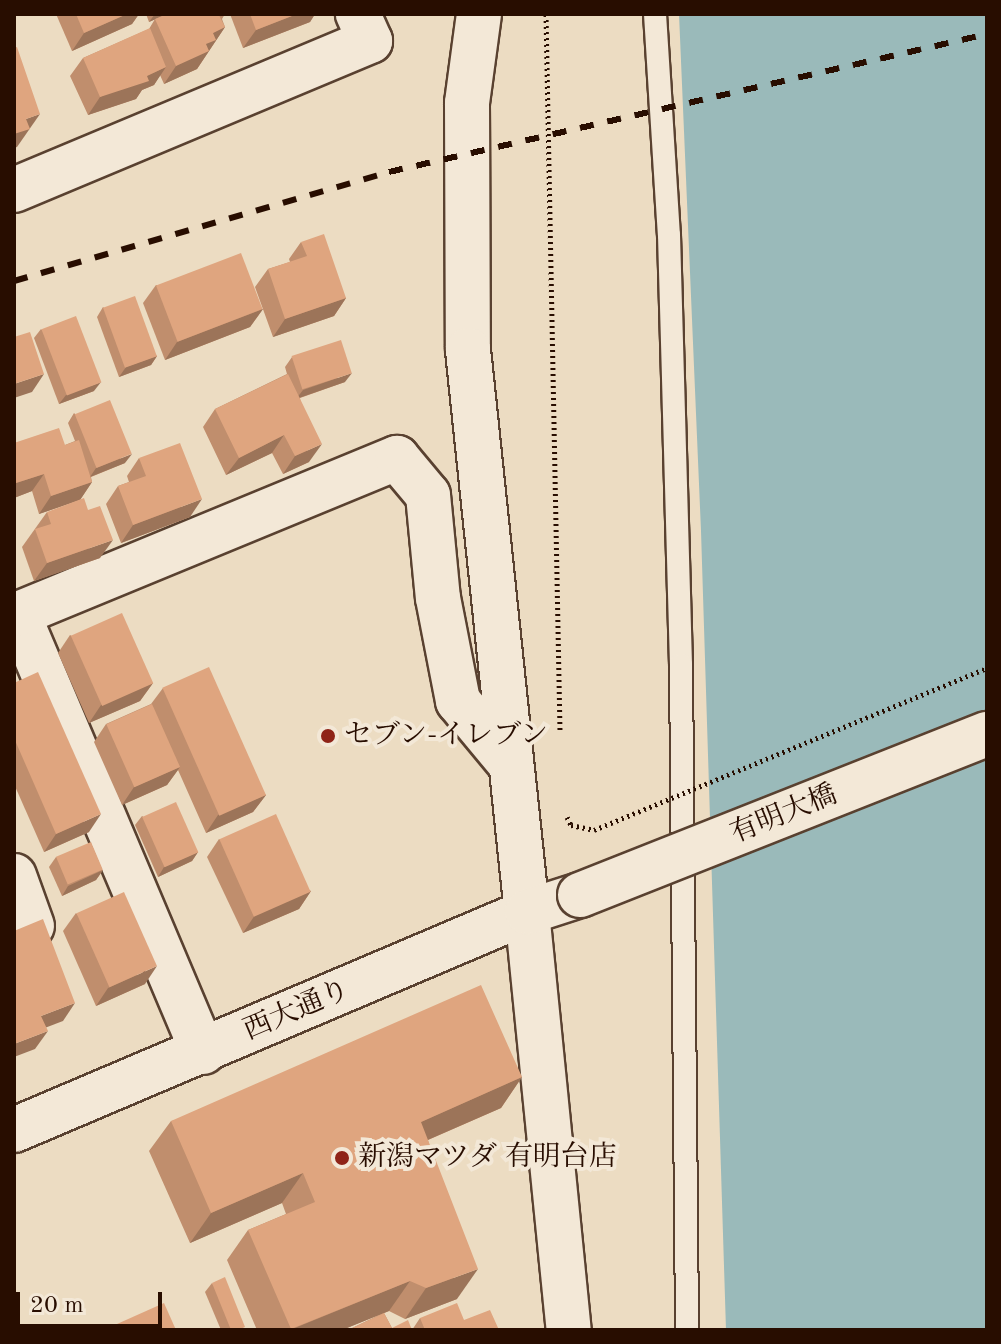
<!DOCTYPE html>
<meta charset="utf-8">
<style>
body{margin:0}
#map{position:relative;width:1001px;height:1344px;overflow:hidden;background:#ecdcc2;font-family:"Old Standard TT","Noto Serif JP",serif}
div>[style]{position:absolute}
.water>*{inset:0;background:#9ababa}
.path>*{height:5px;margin-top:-2.5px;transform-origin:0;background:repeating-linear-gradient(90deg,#280d00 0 2px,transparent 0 6px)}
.roads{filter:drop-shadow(2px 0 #594130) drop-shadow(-2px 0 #594130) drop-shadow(0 2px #594130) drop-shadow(0 -2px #594130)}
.service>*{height:22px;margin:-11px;padding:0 11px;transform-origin:11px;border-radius:11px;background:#f3e8d7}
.minor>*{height:44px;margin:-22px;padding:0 22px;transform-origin:22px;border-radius:22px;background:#f3e8d7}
.tertiary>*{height:44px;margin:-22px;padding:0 22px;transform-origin:22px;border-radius:22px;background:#f3e8d7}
.rail>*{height:6px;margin-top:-3px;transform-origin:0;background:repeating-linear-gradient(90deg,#280d00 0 14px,transparent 0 28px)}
.path-bridge>*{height:5px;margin-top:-2.5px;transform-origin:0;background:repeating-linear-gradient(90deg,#280d00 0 2px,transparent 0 6px)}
.bridges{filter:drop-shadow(2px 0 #594130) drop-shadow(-2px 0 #594130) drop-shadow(0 2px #594130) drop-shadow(0 -2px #594130)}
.tertiary-bridge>*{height:44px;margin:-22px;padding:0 22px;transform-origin:22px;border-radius:22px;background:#f3e8d7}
.wall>*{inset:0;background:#c08e6d}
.shaded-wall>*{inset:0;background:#9c7459}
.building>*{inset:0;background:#dfa57f;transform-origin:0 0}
.dots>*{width:22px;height:22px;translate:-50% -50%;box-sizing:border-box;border:4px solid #f3e8d7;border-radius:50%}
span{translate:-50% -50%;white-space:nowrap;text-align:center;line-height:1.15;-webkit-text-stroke:8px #f3e8d7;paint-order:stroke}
.poi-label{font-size:28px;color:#280d00}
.left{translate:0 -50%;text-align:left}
.street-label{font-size:28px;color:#280d00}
.frame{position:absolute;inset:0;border:16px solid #280d00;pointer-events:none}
.scale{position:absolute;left:16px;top:1292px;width:146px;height:36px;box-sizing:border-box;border:4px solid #280d00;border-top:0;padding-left:10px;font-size:24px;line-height:28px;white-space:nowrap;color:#280d00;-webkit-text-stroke:6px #f3e8d7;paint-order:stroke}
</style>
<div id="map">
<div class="water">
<i style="clip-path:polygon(679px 14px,987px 14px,987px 1330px,726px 1330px,701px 531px)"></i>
</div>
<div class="path">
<i style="left:546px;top:14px;width:719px;rotate:88.88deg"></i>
<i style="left:567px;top:817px;width:9px;rotate:63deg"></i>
<i style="left:571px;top:825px;width:24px;rotate:12deg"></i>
</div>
<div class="roads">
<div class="service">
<i style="left:655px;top:14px;width:221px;rotate:86.4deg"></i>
<i style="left:669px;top:235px;width:430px;rotate:88.4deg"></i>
<i style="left:681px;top:665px;width:665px;rotate:89.48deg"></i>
</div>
<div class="minor">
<i style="left:14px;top:190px;width:386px;rotate:-22.7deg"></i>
<i style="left:370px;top:41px;width:30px;rotate:-114deg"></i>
<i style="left:14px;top:876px;width:53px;rotate:70.2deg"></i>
<i style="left:527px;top:912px;width:420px;rotate:84.3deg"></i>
<i style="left:203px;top:1052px;width:475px;rotate:-112.9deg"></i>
<i style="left:18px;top:614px;width:410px;rotate:-22.4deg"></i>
<i style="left:397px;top:458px;width:48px;rotate:50deg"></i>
<i style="left:428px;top:495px;width:103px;rotate:84.5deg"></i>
<i style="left:438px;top:598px;width:105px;rotate:79deg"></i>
<i style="left:458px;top:701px;width:77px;rotate:50.3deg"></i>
</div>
<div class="tertiary">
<i style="left:479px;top:14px;width:90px;rotate:97.7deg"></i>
<i style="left:467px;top:103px;width:247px;rotate:89.8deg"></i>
<i style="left:468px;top:350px;width:565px;rotate:84.01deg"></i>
<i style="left:14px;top:1130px;width:557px;rotate:-23.02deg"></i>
<i style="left:527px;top:912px;width:56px;rotate:-17.8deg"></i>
</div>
</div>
<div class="rail">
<i style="left:14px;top:281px;width:391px;rotate:-16.2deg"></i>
<i style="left:389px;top:172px;width:614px;rotate:-12.99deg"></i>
</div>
<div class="path-bridge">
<i style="left:594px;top:830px;width:425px;rotate:-22.4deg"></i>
</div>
<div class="bridges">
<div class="tertiary-bridge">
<i style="left:580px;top:895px;width:438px;rotate:-21.6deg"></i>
</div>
</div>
<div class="wall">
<i style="clip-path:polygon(56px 14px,139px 14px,132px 24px,72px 51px)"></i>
<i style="clip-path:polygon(146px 14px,167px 14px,149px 22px)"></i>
<i style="clip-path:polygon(167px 14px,225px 14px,222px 19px,225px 27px,197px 69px,164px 84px,160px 75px,154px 85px,142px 90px,136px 99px,88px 115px,70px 76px,83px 58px,149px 29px,155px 19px)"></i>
<i style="clip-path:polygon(230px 14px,315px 14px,310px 22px,243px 48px)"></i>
<i style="clip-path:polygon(301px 242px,346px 298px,334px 316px,273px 337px,255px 287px,268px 269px,290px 262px,289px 259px)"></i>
<i style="clip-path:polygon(156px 285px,263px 309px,250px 327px,165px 360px,143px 303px)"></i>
<i style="clip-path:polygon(103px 307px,157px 356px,151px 365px,119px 377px,97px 317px)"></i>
<i style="clip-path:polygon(41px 329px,94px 391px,59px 404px,34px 338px)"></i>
<i style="clip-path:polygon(292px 357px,345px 382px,300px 398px,309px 462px,283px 474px,272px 453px,226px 475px,203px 427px,215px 409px,287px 374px,285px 367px)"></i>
<i style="clip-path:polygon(74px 413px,125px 463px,91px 477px,92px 482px,80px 500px,39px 514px,32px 491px,14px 498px,14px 443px,65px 445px,75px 441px,68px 423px)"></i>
<i style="clip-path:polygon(139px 458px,190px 517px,121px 543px,106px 504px,118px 486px,129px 482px,127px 476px)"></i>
<i style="clip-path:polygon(47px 512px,100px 558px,34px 581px,22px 547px)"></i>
<i style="clip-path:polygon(70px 635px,153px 683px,140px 701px,89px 723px,58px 653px)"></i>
<i style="clip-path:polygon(14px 683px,89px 832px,44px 852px,14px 784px)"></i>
<i style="clip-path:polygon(163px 688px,266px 795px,253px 812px,206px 833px,178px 770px,167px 785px,122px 805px,94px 742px,106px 724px,151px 704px)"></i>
<i style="clip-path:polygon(142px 816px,198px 852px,192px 861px,158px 877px,135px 825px)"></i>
<i style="clip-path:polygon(219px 839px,311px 891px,299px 909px,243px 933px,207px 857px)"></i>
<i style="clip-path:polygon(56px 857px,103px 870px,96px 880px,62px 896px,49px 867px)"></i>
<i style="clip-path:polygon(76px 913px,145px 984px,96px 1006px,63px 931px)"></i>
<i style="clip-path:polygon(522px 1077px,501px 1108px,428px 1140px,457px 1299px,405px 1319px,389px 1311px,384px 1313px,392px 1328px,412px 1330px,420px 1318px,464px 1320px,499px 1330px,348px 1330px,381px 1314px,342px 1330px,257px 1330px,227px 1260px,248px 1230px,286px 1214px,282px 1203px,190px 1243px,149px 1151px,171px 1121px)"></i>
<i style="clip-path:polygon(212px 1283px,243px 1330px,221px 1330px,205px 1292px)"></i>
</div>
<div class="shaded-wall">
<i style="clip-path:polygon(127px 14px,139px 14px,132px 24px,72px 51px,84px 33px)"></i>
<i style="clip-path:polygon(155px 14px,167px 14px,149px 22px)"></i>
<i style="clip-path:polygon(297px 14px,315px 14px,310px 22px,243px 48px,256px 30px)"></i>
<i style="clip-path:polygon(225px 27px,197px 69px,164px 84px,176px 66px,213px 33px)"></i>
<i style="clip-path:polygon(166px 67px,154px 85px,142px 90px,136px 99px,88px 115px,100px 97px)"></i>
<i style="clip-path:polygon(40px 114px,17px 147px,14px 148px,14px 134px,26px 119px)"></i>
<i style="clip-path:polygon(346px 298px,334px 316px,273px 337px,285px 319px)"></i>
<i style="clip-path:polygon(263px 309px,250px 327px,165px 360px,177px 342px)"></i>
<i style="clip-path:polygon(157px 356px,151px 365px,119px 377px,126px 367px)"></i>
<i style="clip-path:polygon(352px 373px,345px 382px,296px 399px,303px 390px)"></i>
<i style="clip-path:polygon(44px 374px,32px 392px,14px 398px,14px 384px)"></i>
<i style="clip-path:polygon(101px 382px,94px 391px,59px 404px,66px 395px)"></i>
<i style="clip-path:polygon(284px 435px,272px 453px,226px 475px,239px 458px)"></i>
<i style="clip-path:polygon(322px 444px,309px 462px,283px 474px,295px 456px)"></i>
<i style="clip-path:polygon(132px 454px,125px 463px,90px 477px,96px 468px)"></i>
<i style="clip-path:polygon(44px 474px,32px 491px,14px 498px,14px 486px,16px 483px)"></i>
<i style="clip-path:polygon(92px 482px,80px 500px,39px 514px,51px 496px)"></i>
<i style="clip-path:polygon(202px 499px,190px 517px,121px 543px,133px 525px)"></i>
<i style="clip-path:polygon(113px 540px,100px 558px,34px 581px,47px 563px)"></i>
<i style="clip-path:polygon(153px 683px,140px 701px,89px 723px,101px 705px)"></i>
<i style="clip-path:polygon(180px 767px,167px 785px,122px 805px,134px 787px)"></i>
<i style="clip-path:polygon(266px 795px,253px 812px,206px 833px,218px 815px)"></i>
<i style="clip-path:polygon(101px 814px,89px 832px,44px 852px,56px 834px)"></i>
<i style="clip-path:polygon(198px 852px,192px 861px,158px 877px,164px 867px)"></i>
<i style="clip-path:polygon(103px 870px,96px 880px,62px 896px,68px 886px)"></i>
<i style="clip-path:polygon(311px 891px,299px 909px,243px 933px,255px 915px)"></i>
<i style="clip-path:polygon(157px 966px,145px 984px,96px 1006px,108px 988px)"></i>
<i style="clip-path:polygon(75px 1003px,63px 1021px,29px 1034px,41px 1016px)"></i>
<i style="clip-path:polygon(48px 1031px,35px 1049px,14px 1057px,14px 1044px)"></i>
<i style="clip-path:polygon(522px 1077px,501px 1108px,400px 1152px,421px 1122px)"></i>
<i style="clip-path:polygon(303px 1173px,282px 1203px,190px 1243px,211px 1213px)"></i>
<i style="clip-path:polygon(478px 1269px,457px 1299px,405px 1319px,426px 1288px)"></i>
<i style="clip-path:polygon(410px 1281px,389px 1311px,342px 1330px,290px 1330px)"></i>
</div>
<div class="building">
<i style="clip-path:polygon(76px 14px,127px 14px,84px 33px)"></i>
<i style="clip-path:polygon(167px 14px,220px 14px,219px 15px,225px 27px,213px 33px,216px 40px,206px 44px,209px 51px,176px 66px,155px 19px)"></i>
<i style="clip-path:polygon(250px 14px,297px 14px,256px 30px)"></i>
<i style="clip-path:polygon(150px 28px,166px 67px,147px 76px,149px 81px,100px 97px,83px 58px)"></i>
<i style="clip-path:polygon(17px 47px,40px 114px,26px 119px,30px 129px,14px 134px,14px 48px)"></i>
<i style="clip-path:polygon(324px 234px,346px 298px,285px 319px,268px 269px,307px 256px,301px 242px)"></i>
<i style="left:241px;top:253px;width:60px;height:91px;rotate:69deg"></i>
<i style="left:135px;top:296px;width:64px;height:34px;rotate:70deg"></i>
<i style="left:76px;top:316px;width:71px;height:37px;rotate:69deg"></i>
<i style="clip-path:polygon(30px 332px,44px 374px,14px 384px,14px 337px)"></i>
<i style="left:341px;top:340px;width:35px;height:52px;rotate:72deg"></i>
<i style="clip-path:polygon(288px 374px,322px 444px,295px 456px,284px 435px,239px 458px,215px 409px)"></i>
<i style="left:110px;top:400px;width:58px;height:38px;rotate:68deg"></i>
<i style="clip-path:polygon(59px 428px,65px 445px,79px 440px,92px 482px,51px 496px,44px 474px,16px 483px,14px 477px,14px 443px)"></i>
<i style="clip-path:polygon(180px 443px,202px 499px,133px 525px,118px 486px,146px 476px,139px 458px)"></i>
<i style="clip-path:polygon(84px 498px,88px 510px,100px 506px,113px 540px,47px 563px,35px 529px,51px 524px,47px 512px)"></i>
<i style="left:122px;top:613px;width:77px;height:56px;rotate:66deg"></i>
<i style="left:209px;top:667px;width:140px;height:51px;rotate:66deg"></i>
<i style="clip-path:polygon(38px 672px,101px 814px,56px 834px,14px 738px,14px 683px)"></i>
<i style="left:152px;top:704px;width:69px;height:50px;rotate:66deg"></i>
<i style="left:176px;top:802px;width:55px;height:37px;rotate:66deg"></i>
<i style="left:276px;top:814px;width:85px;height:62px;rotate:66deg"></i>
<i style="left:91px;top:842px;width:30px;height:38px;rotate:67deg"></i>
<i style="left:124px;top:892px;width:81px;height:52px;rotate:66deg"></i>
<i style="clip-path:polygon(43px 919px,75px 1003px,41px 1016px,48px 1031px,14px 1044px,14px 931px)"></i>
<i style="clip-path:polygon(481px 985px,522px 1077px,421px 1122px,478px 1269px,426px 1288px,410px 1281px,291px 1329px,248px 1230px,315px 1202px,303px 1173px,211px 1213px,171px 1121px)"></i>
<i style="clip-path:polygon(225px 1277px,245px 1327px,238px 1330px,231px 1330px,212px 1283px)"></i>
<i style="clip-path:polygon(164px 1303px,176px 1330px,120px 1330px,117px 1324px)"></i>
<i style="clip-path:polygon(457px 1303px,464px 1320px,490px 1310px,499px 1330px,425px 1330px,420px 1318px)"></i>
<i style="clip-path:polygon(384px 1313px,392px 1328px,408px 1320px,412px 1330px,348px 1330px)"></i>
</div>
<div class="dots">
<i style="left:328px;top:736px;background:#8f2418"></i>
<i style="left:342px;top:1158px;background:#8f2418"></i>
</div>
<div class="poi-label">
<span class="left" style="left:344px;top:736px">セブン-イレブン</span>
<span class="left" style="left:358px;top:1158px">新潟マツダ 有明台店</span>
</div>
<div class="street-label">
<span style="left:784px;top:815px;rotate:-22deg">有明大橋</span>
<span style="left:297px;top:1011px;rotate:-23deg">西大通り</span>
</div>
<div class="frame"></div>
<div class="scale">20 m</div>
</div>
